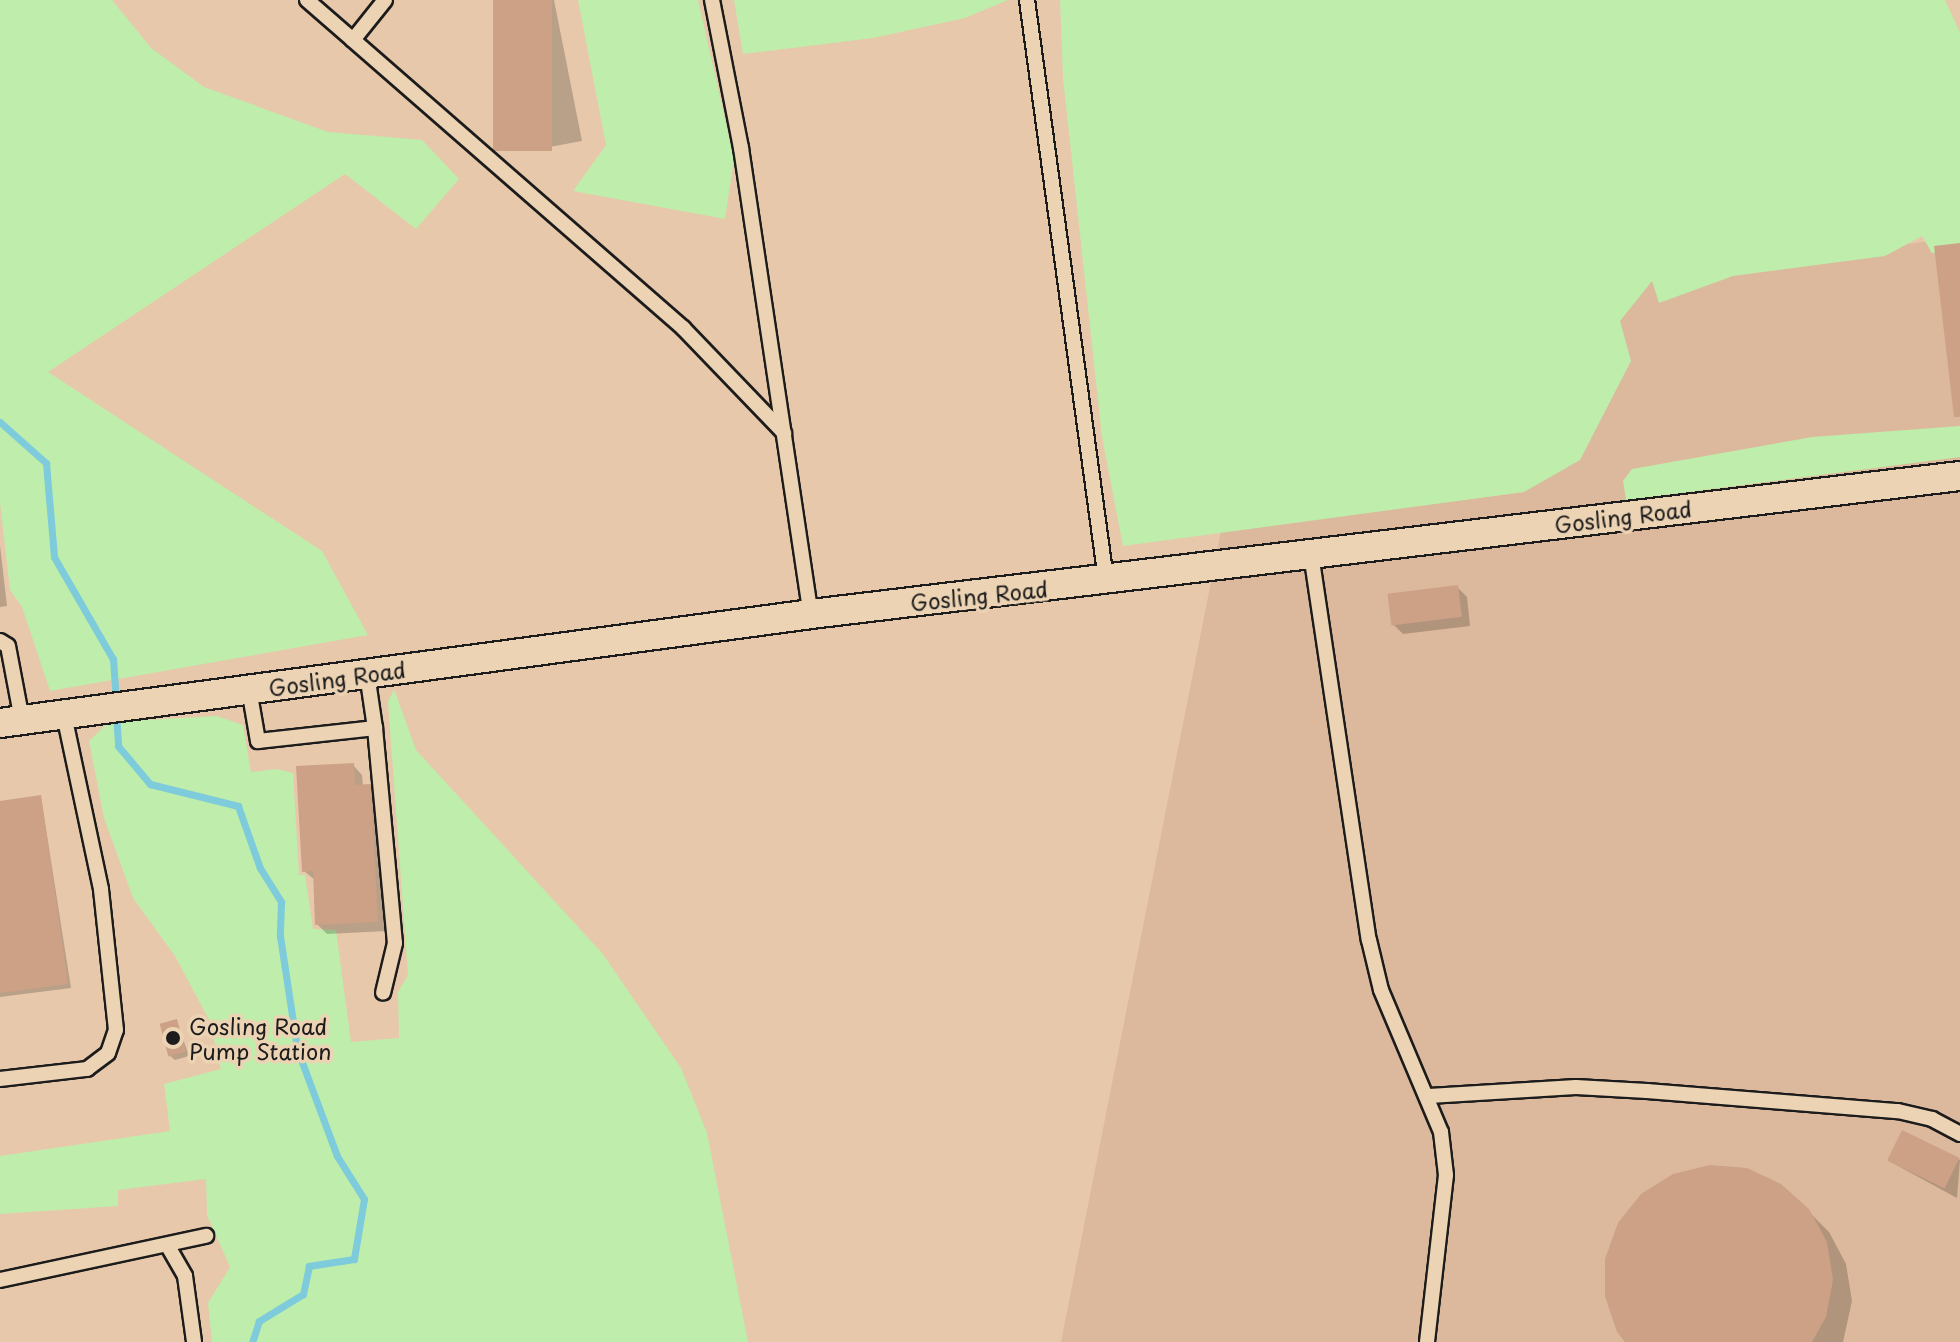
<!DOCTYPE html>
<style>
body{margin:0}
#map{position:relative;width:1960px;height:1342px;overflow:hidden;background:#e8c8aa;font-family:"Playpen Sans",sans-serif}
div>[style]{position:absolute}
.built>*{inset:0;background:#dcb99c}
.green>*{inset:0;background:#beedac}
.shadow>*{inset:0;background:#0003}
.stream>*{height:7px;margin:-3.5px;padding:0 3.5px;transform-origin:3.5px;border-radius:3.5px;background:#7dcbdb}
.building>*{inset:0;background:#cca185;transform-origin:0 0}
.roads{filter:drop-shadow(2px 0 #1c1c1c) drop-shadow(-2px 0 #1c1c1c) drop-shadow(0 2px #1c1c1c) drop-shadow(0 -2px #1c1c1c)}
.service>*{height:14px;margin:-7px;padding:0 7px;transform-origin:7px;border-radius:7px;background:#ecd3b4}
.minor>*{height:28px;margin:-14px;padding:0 14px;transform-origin:14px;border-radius:14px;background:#ecd3b4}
.dots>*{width:22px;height:22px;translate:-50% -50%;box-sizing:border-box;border:4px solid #ecd3b4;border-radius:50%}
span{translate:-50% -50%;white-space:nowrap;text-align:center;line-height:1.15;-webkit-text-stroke:7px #ecd3b4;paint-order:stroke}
.street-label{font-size:22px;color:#1c1c1c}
.poi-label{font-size:22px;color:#1c1c1c}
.left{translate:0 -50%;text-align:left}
</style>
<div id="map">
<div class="built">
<i style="clip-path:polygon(1960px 237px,1960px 1342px,1061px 1342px,1221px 531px,1524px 492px,1582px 288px)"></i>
</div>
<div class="green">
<i style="clip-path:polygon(0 0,112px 0,151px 48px,204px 87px,328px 132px,422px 140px,459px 179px,416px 229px,345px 174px,48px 372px,322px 551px,368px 635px,50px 691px,22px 607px,10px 590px,0 503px)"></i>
<i style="clip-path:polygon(578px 0,698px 0,734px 159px,725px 219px,573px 191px,606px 145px)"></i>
<i style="clip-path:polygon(734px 0,1008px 0,965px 18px,873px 38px,743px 54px)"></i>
<i style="clip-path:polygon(1060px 0,1945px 0,1960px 33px,1960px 252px,1932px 253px,1922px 236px,1885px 256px,1733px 276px,1659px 303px,1652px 281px,1620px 321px,1631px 361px,1580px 460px,1524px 492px,1123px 546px,1102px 437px,1063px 78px)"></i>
<i style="clip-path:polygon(1960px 426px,1960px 457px,1626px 500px,1623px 481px,1632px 469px,1812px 437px)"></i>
<i style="clip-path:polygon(394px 689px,416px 750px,602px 953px,681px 1068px,707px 1133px,748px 1342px,212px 1342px,208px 1303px,230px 1267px,207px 1215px,206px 1179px,118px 1190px,118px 1206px,0 1214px,0 1156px,170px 1131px,164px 1084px,221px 1069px,209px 1020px,175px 956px,133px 898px,104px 818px,89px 741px,109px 722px,217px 716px,243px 725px,251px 772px,276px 769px,293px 773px,299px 875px,305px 875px,313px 929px,336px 930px,351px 1042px,399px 1038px,398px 992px,408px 975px,388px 702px)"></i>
</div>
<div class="shadow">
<i style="clip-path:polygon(495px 0,554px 0,582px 141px,528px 151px,524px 147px)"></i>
<i style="clip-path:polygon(0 545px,7px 606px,0 607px)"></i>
<i style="clip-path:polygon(1457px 587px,1467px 597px,1470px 626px,1403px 634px,1394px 625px)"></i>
<i style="clip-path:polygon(353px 765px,362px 775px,363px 787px,380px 796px,387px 931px,327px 934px,317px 924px,315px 880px,304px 871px)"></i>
<i style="clip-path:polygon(41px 797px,71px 988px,0 997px,0 803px)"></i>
<i style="clip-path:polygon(177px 1022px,189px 1056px,175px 1060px,170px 1056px)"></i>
<i style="clip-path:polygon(1903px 1133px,1960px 1160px,1957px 1198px,1889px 1161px)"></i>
<i style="clip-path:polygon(1808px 1211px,1829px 1232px,1846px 1264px,1852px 1301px,1843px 1342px,1628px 1342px)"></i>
</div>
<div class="stream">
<i style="left:0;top:422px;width:62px;rotate:41.7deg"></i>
<i style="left:46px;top:463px;width:94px;rotate:85.1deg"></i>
<i style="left:54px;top:557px;width:118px;rotate:60deg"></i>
<i style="left:113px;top:659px;width:43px;rotate:86deg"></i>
<i style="left:116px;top:714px;width:32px;rotate:86deg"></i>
<i style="left:118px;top:746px;width:50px;rotate:49.9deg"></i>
<i style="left:150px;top:784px;width:91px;rotate:14deg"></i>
<i style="left:238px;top:806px;width:66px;rotate:70.5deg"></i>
<i style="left:260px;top:868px;width:40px;rotate:58deg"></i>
<i style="left:281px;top:902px;width:34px;rotate:92deg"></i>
<i style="left:280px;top:936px;width:114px;rotate:81.4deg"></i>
<i style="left:297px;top:1049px;width:114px;rotate:69.5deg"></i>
<i style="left:337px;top:1156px;width:51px;rotate:57.9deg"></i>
<i style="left:364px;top:1199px;width:61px;rotate:99.5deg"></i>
<i style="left:354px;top:1259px;width:46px;rotate:171.2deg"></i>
<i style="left:309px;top:1266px;width:29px;rotate:102deg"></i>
<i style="left:303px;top:1294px;width:52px;rotate:148.5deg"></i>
<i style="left:259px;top:1321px;width:22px;rotate:108deg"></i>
</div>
<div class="building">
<i style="left:493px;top:0;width:59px;height:151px"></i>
<i style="clip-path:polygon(1960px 243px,1960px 417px,1954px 417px,1934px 246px)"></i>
<i style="left:1458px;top:585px;width:32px;height:71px;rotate:83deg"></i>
<i style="clip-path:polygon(354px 763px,355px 785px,371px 784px,378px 922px,315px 925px,313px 871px,302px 872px,296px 766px)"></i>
<i style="clip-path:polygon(41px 795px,68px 984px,0 993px,0 801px)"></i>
<i style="left:177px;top:1019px;width:34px;height:18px;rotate:75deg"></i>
<i style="left:1902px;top:1130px;width:64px;height:34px;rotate:26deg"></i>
<i style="clip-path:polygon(1710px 1165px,1747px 1168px,1781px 1184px,1809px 1209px,1827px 1242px,1833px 1280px,1826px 1317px,1812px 1342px,1625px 1342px,1617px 1332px,1605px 1296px,1605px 1259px,1618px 1223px,1641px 1194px,1673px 1174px)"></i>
</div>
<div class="roads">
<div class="service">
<i style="left:307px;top:0;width:61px;rotate:41deg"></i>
<i style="left:385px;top:0;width:51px;rotate:128.7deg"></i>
<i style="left:353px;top:40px;width:438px;rotate:41.1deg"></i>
<i style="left:683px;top:328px;width:146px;rotate:46.1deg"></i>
<i style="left:712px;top:0;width:151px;rotate:78.9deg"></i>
<i style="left:741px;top:148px;width:471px;rotate:81.5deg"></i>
<i style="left:1027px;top:0;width:585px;rotate:82.24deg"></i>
<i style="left:1311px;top:554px;width:390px;rotate:81.5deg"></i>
<i style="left:1369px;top:940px;width:51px;rotate:76.5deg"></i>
<i style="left:1381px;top:990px;width:154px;rotate:67.1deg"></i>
<i style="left:1441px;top:1132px;width:43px;rotate:83.4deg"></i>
<i style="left:1446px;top:1175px;width:168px;rotate:96.5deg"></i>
<i style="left:0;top:641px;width:9px;rotate:32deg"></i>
<i style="left:8px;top:646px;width:75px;rotate:79.3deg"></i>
<i style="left:249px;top:689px;width:53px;rotate:80.2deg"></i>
<i style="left:258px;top:741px;width:118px;rotate:-6.3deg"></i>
<i style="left:375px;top:728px;width:55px;rotate:-98.4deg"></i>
<i style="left:375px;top:728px;width:216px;rotate:84.7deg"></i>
<i style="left:395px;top:943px;width:51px;rotate:103.5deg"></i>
<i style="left:0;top:1079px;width:88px;rotate:-6.6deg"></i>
<i style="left:87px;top:1069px;width:26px;rotate:-37deg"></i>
<i style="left:108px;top:1053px;width:24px;rotate:-71deg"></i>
<i style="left:116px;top:1030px;width:142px;rotate:-96.1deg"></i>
<i style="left:101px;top:889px;width:178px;rotate:-102deg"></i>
<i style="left:1429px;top:1096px;width:147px;rotate:-3.5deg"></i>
<i style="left:1576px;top:1087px;width:71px;rotate:3.2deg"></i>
<i style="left:1647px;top:1091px;width:252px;rotate:4.6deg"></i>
<i style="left:1898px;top:1111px;width:35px;rotate:13deg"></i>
<i style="left:1932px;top:1119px;width:32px;rotate:28deg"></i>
<i style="left:169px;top:1248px;width:32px;rotate:60deg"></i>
<i style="left:185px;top:1276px;width:67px;rotate:82.2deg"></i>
<i style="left:0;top:1280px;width:211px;rotate:-12.1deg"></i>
</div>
<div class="minor">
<i style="left:0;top:723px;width:818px;rotate:-7.65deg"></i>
<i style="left:811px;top:614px;width:1157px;rotate:-6.85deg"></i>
</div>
</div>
<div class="dots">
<i style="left:173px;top:1038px;background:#1c1c1c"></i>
</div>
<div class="street-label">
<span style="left:1623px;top:516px;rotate:-7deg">Gosling Road</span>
<span style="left:979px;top:595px;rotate:-6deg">Gosling Road</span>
<span style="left:337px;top:678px;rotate:-8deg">Gosling Road</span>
</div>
<div class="poi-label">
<span class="left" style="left:189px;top:1038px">Gosling Road<br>Pump Station</span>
</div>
</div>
